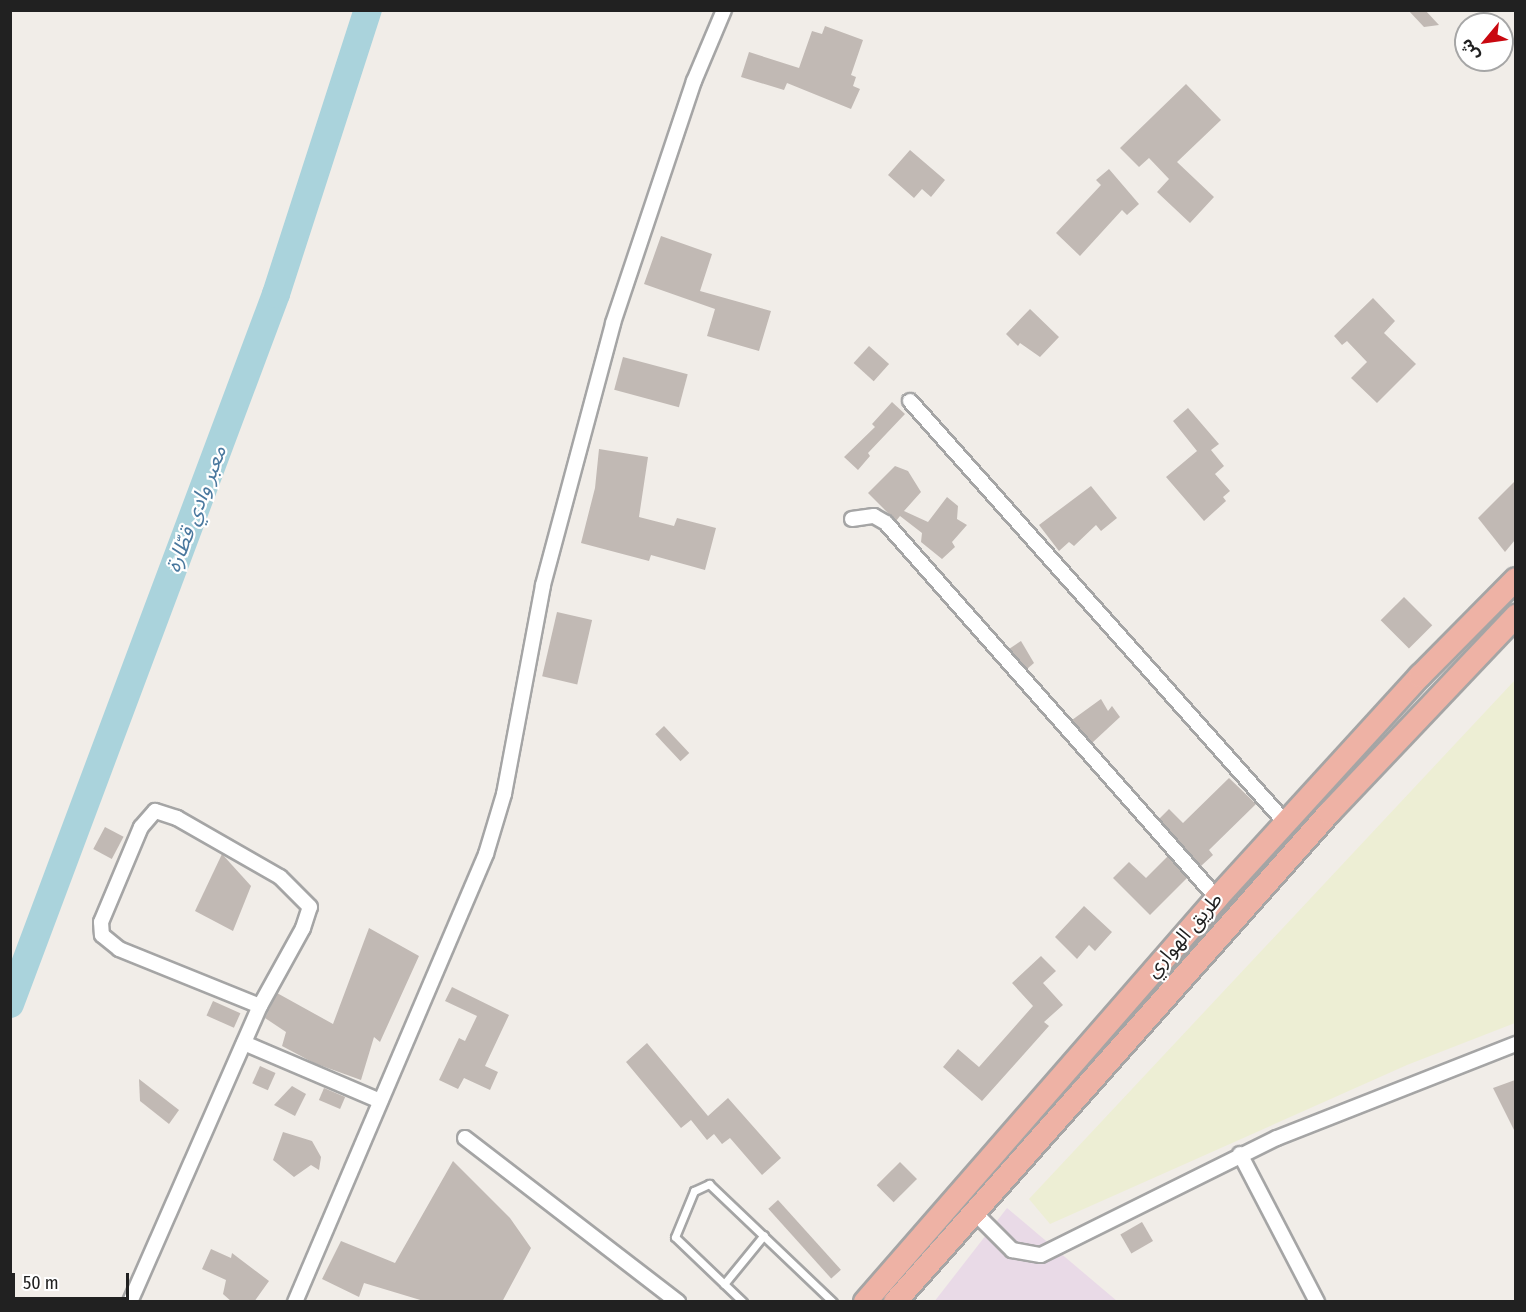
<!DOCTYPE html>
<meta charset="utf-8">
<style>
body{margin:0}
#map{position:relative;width:1526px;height:1312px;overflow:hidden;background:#f1ede8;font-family:"Fira Sans Condensed","Noto Sans Arabic",sans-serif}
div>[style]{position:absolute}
.industrial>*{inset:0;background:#e9dae7}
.farmland>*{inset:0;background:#edeed4}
.river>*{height:28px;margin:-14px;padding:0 14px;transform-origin:14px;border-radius:14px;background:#aad3dc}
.building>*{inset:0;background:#c1b9b4;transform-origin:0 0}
.roads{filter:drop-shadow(2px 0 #a5a5a5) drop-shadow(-2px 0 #a5a5a5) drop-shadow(0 2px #a5a5a5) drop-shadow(0 -2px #a5a5a5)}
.service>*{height:7px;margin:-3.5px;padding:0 3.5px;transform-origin:3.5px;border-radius:3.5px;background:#fff}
.minor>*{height:14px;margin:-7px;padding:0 7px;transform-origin:7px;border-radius:7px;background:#fff}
.trunk>*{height:22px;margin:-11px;padding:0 11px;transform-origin:11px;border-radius:11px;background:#eeb2a5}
span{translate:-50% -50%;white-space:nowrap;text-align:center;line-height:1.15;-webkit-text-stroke:4.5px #fff;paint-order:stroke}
.street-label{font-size:20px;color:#212121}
.water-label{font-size:21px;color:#4a789e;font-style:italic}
.frame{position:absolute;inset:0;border:12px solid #212121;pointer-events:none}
.north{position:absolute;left:1454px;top:12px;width:60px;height:60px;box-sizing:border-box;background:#fff;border:2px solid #a6a6a6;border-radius:50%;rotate:241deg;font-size:16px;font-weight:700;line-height:24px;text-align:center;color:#212121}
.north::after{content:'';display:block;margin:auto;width:21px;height:27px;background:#c90810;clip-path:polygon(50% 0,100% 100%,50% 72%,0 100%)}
.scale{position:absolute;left:12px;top:1273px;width:117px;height:27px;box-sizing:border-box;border:3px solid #212121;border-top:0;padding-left:8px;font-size:18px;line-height:21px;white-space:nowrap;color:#212121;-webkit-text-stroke:4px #fff;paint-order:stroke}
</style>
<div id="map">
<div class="industrial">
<i style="clip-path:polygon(1007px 1208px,1117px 1301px,934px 1302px)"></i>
</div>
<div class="farmland">
<i style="clip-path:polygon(1515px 680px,1515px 1023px,1407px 1065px,1050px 1224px,1029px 1199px)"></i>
</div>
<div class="river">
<i style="left:10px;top:1004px;width:758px;rotate:-69.46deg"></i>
<i style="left:276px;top:294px;width:299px;rotate:-72.1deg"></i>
</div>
<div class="building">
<i style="clip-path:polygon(1408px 10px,1425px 10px,1439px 25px,1424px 27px)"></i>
<i style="clip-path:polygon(825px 26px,863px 40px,851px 75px,856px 77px,853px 86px,860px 89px,851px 109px,787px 83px,784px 90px,741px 77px,749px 52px,799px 68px,812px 31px,822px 34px)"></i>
<i style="clip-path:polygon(1186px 84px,1221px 120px,1177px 162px,1214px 197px,1190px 223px,1157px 192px,1169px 179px,1149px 158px,1139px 167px,1120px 148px)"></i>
<i style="clip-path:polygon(910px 150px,945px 180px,931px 197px,922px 189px,914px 198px,888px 175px)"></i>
<i style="clip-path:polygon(1109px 169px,1139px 204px,1127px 215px,1122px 210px,1080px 256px,1056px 233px,1101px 185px,1096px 180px)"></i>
<i style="clip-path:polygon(661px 236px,712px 254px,700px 291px,771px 311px,759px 351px,707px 336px,715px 309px,644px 284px)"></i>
<i style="clip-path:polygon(1373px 298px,1395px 321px,1384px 333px,1416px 364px,1377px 403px,1351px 378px,1367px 362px,1347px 341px,1342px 345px,1334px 336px)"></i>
<i style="clip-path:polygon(1030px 309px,1059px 337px,1040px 357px,1020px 343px,1018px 346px,1006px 334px)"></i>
<i style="left:869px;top:346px;width:27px;height:23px;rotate:42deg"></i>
<i style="left:623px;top:357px;width:67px;height:34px;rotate:15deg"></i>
<i style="clip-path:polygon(892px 402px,905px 414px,868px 453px,870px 456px,858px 470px,844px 457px,875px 427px,872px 424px)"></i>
<i style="clip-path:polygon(1188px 408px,1219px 444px,1211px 450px,1224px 466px,1215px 474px,1230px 491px,1223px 497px,1226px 501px,1204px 521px,1166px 477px,1197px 451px,1173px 421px)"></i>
<i style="clip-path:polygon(599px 449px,648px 457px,639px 517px,674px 526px,677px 518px,716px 528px,705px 570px,651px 555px,649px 561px,581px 543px,595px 488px)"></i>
<i style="clip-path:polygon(895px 466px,908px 471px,921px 492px,904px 511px,928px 522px,947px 497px,958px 506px,957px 519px,967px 525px,952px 542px,955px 547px,942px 559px,921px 542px,922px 533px,900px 516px,896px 521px,868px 493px)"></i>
<i style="clip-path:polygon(1515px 481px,1515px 540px,1505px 552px,1478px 518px)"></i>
<i style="clip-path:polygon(1091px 486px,1117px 518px,1101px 531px,1096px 525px,1074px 546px,1069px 542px,1059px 551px,1039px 525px)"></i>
<i style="left:1404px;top:597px;width:40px;height:33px;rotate:45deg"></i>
<i style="left:557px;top:612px;width:36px;height:66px;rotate:13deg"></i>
<i style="clip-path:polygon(1021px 641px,1034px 663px,1027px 669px,1009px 649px)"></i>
<i style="clip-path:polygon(1101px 699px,1108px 711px,1112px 706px,1120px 717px,1092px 743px,1072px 720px)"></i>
<i style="left:664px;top:726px;width:37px;height:12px;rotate:47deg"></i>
<i style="clip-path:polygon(1229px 778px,1256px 804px,1209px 850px,1213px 855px,1201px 866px,1159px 819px,1169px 809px,1183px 823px)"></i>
<i style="left:105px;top:827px;width:21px;height:25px;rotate:28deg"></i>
<i style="clip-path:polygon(222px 854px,251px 886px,233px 931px,195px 911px)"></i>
<i style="clip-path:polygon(1168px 856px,1187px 878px,1150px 915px,1113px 878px,1129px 862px,1146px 878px)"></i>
<i style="clip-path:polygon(1084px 906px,1112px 932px,1095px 951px,1089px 945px,1077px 959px,1055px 937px)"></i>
<i style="clip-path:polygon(369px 928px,419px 956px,380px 1042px,374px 1037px,361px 1080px,314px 1063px,282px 1046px,286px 1032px,265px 1018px,277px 993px,333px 1024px)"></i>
<i style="clip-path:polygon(1041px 956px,1056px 971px,1043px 983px,1063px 1005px,1044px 1022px,1049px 1026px,982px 1101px,943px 1067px,958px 1049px,979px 1067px,1033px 1006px,1012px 983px)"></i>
<i style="clip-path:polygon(452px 987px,509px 1015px,485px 1066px,498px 1072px,490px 1090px,464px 1078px,458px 1089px,439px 1080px,459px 1038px,465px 1041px,477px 1016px,445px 1001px)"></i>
<i style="left:213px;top:1001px;width:30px;height:16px;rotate:24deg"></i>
<i style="clip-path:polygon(647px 1043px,708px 1116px,728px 1098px,781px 1158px,762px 1175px,730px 1138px,722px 1144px,714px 1134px,707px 1140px,691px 1120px,681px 1128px,626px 1062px)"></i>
<i style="left:260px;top:1066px;width:17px;height:19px;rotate:24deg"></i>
<i style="clip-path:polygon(139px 1079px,179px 1110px,169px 1124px,140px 1101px)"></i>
<i style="clip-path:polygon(1515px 1080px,1515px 1132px,1493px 1088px)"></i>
<i style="clip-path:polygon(292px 1086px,306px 1094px,295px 1116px,274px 1105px)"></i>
<i style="left:324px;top:1088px;width:23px;height:13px;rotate:23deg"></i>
<i style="clip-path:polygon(283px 1132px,312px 1141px,321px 1157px,319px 1170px,311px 1165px,294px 1177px,273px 1160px)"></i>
<i style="clip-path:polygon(453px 1161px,510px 1218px,531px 1248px,502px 1302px,427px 1302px,364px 1283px,359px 1297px,322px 1279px,341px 1241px,395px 1263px)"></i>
<i style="left:900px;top:1162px;width:24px;height:33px;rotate:45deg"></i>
<i style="left:778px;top:1200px;width:94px;height:13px;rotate:48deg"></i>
<i style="left:1142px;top:1222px;width:22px;height:25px;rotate:60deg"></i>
<i style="clip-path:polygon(211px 1249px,231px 1258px,232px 1253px,269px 1281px,254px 1302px,232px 1302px,223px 1294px,226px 1280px,202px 1269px)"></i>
</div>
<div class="roads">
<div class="service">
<i style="left:724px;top:1284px;width:63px;rotate:-50.8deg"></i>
<i style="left:743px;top:1302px;width:94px;rotate:-136.3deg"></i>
<i style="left:675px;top:1237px;width:50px;rotate:-67.6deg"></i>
<i style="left:694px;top:1191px;width:17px;rotate:-25deg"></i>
<i style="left:709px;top:1184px;width:171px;rotate:43.6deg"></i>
</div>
<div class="minor">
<i style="left:910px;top:401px;width:564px;rotate:48.31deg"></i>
<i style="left:852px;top:519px;width:22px;rotate:-8deg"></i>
<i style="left:874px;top:516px;width:14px;rotate:30deg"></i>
<i style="left:886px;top:523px;width:500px;rotate:48.57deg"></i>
<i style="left:244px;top:1043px;width:148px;rotate:23.1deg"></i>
<i style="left:465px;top:1138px;width:269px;rotate:37.6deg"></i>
<i style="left:1240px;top:1154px;width:167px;rotate:62.5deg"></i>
<i style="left:972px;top:1210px;width:57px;rotate:45deg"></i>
<i style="left:1012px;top:1250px;width:29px;rotate:10deg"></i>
<i style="left:1041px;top:1255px;width:263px;rotate:-26.4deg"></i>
<i style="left:1277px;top:1138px;width:257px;rotate:-21.5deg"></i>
<i style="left:130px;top:1302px;width:323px;rotate:-66.3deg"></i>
<i style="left:260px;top:1006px;width:89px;rotate:-61.1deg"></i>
<i style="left:303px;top:928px;width:22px;rotate:-72deg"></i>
<i style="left:310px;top:907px;width:42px;rotate:-135deg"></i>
<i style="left:280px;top:877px;width:119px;rotate:-150.2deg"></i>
<i style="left:177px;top:818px;width:23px;rotate:-162deg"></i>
<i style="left:155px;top:811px;width:21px;rotate:131deg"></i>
<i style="left:141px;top:827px;width:103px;rotate:112.8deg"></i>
<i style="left:101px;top:922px;width:13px;rotate:86deg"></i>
<i style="left:102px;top:935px;width:22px;rotate:39deg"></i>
<i style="left:119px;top:949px;width:152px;rotate:22deg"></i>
<i style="left:295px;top:1302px;width:487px;rotate:-66.9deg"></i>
<i style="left:486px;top:854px;width:63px;rotate:-73.3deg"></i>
<i style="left:504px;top:794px;width:213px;rotate:-79.4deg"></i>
<i style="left:543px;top:585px;width:271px;rotate:-75deg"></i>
<i style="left:613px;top:323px;width:255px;rotate:-71.5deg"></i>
<i style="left:694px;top:81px;width:77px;rotate:-67.1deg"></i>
</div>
<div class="trunk">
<i style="left:865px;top:1302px;width:536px;rotate:-48.93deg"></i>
<i style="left:1217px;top:898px;width:301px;rotate:-47.6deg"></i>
<i style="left:1420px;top:676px;width:136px;rotate:-45.3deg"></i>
<i style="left:895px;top:1302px;width:654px;rotate:-48.41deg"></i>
<i style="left:1329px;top:813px;width:272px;rotate:-46.5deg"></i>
</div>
</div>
<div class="street-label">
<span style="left:1184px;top:935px;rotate:-49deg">طريق الهواري</span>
</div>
<div class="water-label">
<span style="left:196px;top:509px;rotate:-69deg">معبر وادي قطّارة</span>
</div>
<div class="frame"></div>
<div class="north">ش</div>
<div class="scale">50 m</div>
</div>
